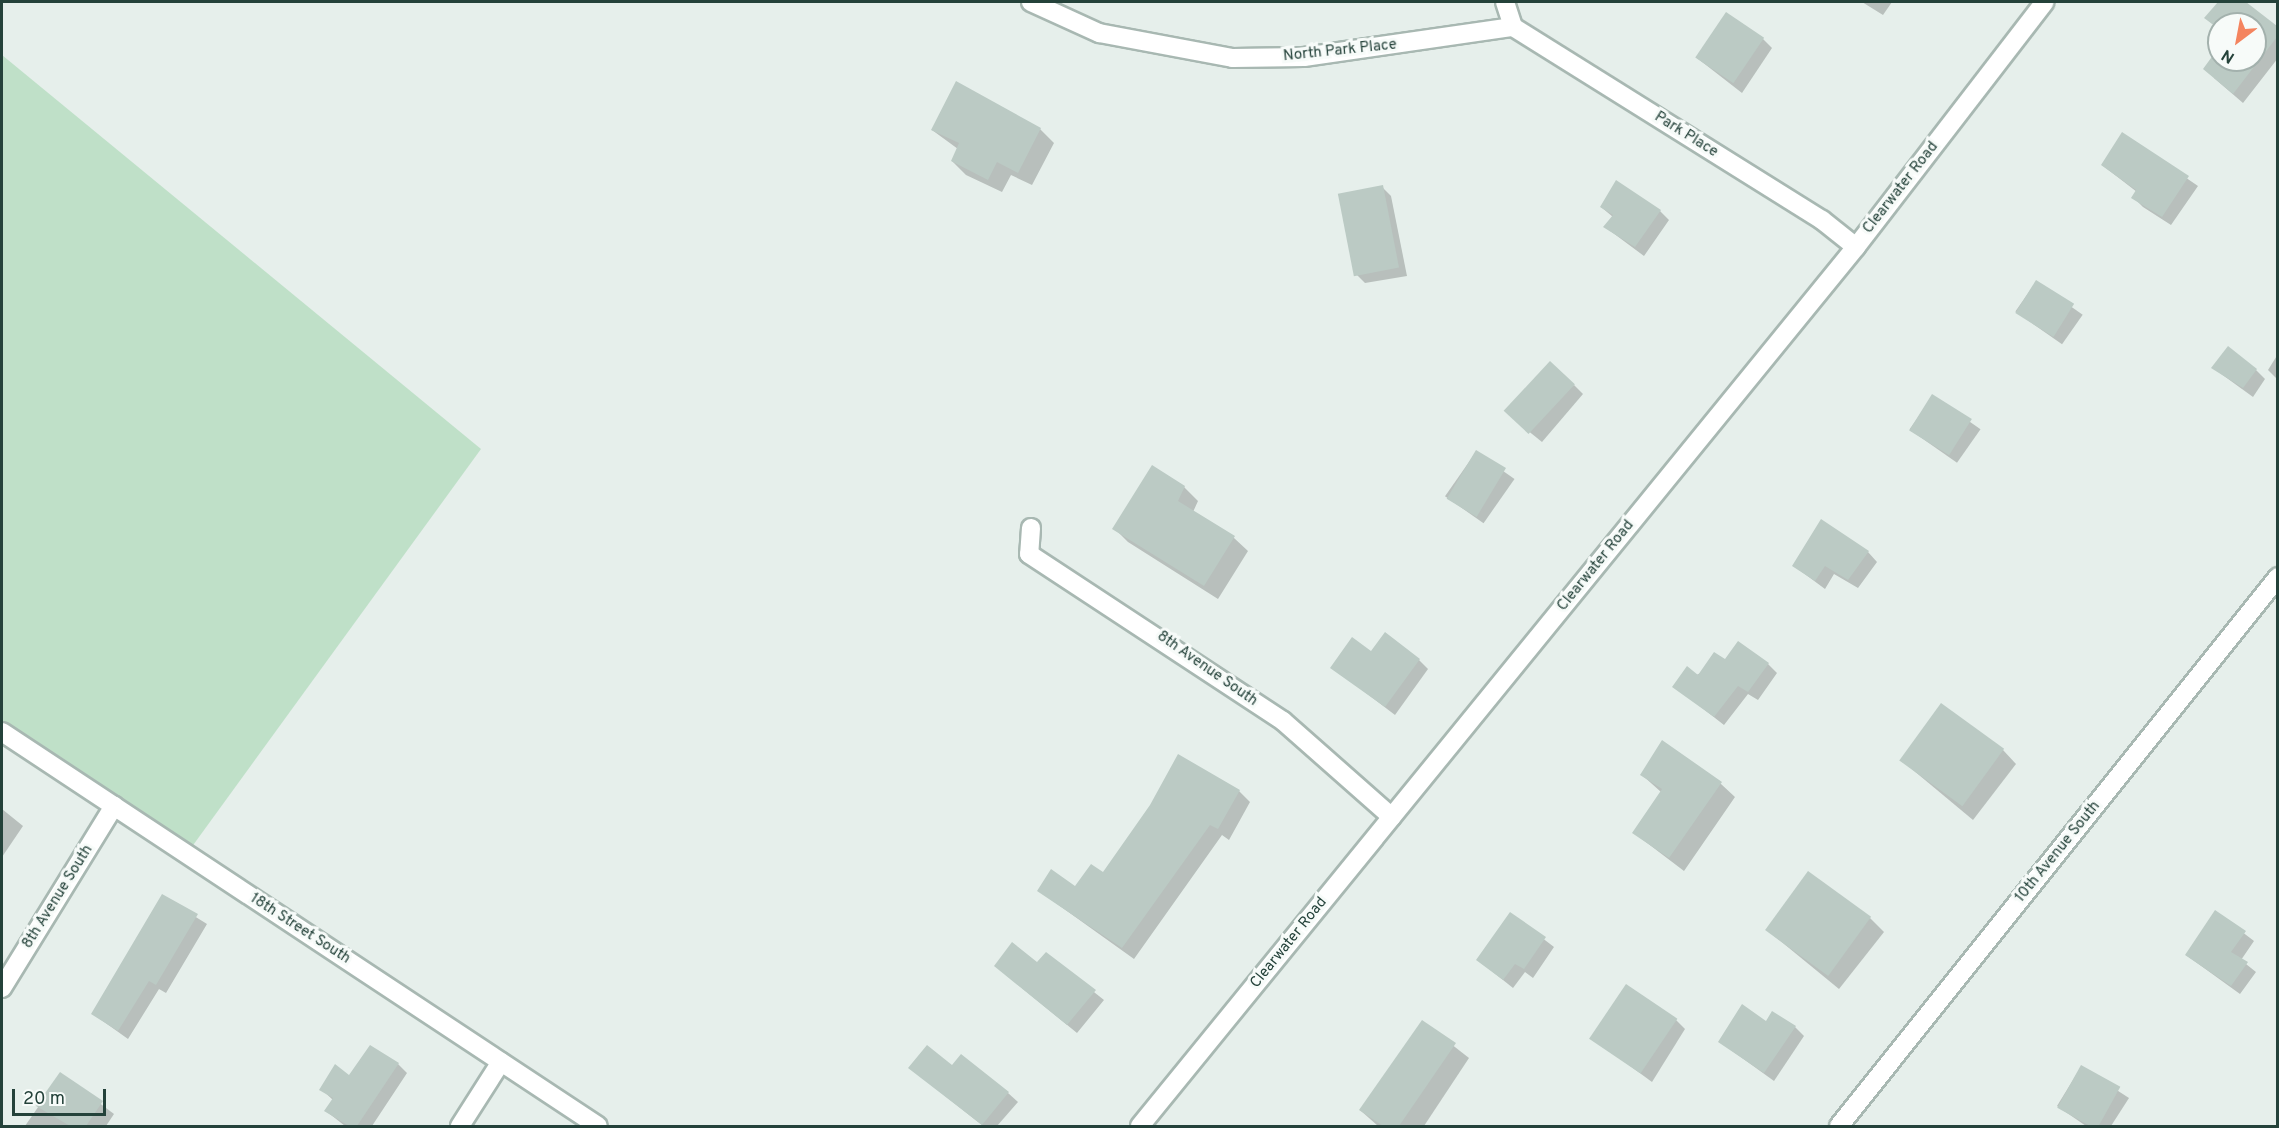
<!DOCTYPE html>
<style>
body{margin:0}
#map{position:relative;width:2279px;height:1128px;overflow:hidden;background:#e6efeb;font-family:Overpass,sans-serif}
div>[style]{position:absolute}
.green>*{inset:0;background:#bfe0c8}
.shadow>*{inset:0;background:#0003;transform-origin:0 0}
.building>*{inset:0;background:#bbcac4;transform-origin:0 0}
.roads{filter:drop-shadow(2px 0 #a8b8b2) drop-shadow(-2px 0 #a8b8b2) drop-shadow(0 2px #a8b8b2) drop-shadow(0 -2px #a8b8b2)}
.minor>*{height:18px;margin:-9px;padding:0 9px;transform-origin:9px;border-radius:9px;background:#fff}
span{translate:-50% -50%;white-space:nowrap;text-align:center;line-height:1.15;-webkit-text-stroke:6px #f7fbf9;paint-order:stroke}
.street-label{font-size:15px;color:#24423a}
.frame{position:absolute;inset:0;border:3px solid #24423a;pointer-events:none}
.north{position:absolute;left:2207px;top:12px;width:60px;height:60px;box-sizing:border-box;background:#f7fbf9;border:2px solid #a3b1ad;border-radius:50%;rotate:212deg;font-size:16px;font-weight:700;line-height:24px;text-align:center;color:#24423a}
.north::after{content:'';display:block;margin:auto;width:21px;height:27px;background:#f4845f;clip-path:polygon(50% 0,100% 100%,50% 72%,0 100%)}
.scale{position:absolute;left:12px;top:1089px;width:94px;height:27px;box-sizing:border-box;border:3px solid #24423a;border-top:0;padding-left:8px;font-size:18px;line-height:21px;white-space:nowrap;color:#24423a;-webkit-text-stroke:4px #f7fbf9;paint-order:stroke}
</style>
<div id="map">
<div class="green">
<i style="clip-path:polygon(2px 55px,481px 449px,191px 848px,2px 720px)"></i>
</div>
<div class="shadow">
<i style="clip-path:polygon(1862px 2px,1892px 2px,1883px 15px)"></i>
<i style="clip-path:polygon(2220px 2px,2234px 6px,2244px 2px,2278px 28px,2278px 58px,2243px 103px,2214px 78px,2219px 50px,2219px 60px,2255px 60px,2255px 24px,2219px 24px,2219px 30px,2206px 18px)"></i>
<i style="clip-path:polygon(1763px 39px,1772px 48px,1742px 93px,1697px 58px)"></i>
<i style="clip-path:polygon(1040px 129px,1054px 143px,1032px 185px,1011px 175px,1002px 192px,966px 175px,952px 161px,958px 149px,932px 130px)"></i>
<i style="clip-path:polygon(2122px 134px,2198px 186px,2171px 225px,2143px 207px,2133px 197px,2137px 192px,2102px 165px)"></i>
<i style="clip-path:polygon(1382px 187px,1391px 196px,1407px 276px,1365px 283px,1356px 274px)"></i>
<i style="clip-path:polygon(1601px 207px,1660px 211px,1669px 220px,1644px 256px,1605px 227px,1613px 217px)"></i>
<i style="left:2036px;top:282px;width:57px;height:36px;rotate:35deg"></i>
<i style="clip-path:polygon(2278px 354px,2278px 380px,2268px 370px)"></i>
<i style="clip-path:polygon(2213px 368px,2256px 370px,2265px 379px,2253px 397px)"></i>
<i style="clip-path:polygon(1574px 385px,1583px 394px,1542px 442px,1517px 422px)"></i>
<i style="left:1933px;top:396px;width:58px;height:41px;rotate:35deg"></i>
<i style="left:1476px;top:452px;width:47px;height:54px;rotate:35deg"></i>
<i style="clip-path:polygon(1184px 487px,1198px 501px,1193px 512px,1234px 538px,1248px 551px,1218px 599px,1128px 542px,1114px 528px)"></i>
<i style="clip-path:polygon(1868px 552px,1877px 562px,1858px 588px,1834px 574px,1825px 589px,1794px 566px)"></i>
<i style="clip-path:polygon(1371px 653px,1419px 660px,1428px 669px,1395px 715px,1332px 667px)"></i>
<i style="clip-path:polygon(1725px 661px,1768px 664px,1777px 673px,1758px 700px,1748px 694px,1724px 725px,1674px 686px)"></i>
<i style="clip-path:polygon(2003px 750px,2016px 764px,1973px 820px,1901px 760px)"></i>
<i style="clip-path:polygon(1642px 775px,1721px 784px,1735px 797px,1684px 871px,1634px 833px,1661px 792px)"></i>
<i style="clip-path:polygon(1239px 791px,1250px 802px,1229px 840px,1222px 835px,1134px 959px,1039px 891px,1075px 889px)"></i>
<i style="clip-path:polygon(2px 809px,23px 826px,2px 857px)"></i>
<i style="clip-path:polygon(162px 896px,207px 924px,166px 993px,159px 989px,128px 1039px,93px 1014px)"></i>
<i style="clip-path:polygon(2216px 912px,2254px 941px,2241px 960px,2256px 972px,2240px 994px,2186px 955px)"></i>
<i style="clip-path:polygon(1511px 914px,1554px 947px,1533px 978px,1525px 972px,1513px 988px,1478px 960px)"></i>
<i style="clip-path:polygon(1870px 918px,1884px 932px,1839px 989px,1767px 930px)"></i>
<i style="clip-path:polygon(1046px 954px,1104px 1000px,1077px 1033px,1006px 975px,1037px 964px)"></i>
<i style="clip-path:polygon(1676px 1020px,1685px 1029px,1652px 1082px,1592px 1038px)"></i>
<i style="clip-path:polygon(1423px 1022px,1469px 1058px,1424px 1126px,1378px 1126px,1360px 1110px)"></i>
<i style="clip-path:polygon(1766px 1023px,1795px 1027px,1804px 1036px,1774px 1081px,1720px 1042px)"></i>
<i style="clip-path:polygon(398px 1064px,407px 1073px,372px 1126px,345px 1126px,326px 1111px,333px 1100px,321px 1089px)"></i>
<i style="clip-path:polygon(952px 1067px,1008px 1093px,1018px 1102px,997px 1126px,983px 1126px,910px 1068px)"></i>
<i style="clip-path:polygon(2081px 1067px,2129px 1098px,2111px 1126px,2086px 1126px,2057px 1106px)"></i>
<i style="clip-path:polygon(61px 1074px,114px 1114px,106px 1126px,25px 1126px)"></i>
</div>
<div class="building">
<i style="clip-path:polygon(2218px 2px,2246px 2px,2277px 26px,2277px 37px,2233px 94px,2203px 69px,2219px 47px,2219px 60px,2255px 60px,2255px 24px,2219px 24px,2219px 29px,2204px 18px)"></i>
<i style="left:1726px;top:12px;width:46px;height:55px;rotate:34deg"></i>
<i style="clip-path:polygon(956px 81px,1041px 128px,1018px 173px,997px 162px,988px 180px,951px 161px,959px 143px,931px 130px)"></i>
<i style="clip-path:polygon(2122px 132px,2189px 176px,2162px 217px,2131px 198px,2136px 190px,2101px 165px)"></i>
<i style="clip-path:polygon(1616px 180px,1661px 210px,1635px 247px,1603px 227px,1613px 215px,1600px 207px)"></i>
<i style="left:1383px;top:185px;width:84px;height:46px;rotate:79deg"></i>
<i style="left:2036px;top:280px;width:45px;height:39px;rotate:32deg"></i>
<i style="clip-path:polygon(2228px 346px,2257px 369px,2243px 388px,2211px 368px)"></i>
<i style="left:1550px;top:361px;width:34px;height:68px;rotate:43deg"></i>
<i style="left:1932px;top:394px;width:47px;height:43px;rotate:32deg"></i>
<i style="left:1476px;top:450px;width:35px;height:57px;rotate:31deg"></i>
<i style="clip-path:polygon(1152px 465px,1185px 486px,1178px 501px,1235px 536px,1204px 586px,1112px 529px)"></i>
<i style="clip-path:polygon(1821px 519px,1869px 551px,1848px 580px,1825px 566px,1815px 581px,1792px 566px)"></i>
<i style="clip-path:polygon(1385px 632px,1420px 659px,1385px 707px,1330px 668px,1352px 637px,1371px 651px)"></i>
<i style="clip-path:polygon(1738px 641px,1769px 663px,1748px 692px,1738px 686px,1714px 717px,1672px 687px,1687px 666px,1698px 675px,1714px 652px,1725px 659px)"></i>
<i style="left:1941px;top:703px;width:78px;height:71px;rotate:36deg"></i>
<i style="clip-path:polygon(1662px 740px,1722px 782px,1669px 858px,1632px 833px,1662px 789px,1640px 775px)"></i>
<i style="clip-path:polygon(1178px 754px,1240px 790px,1218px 829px,1210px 825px,1122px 948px,1037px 891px,1051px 869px,1075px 886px,1091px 864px,1103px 872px,1150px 805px)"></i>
<i style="left:1808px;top:871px;width:78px;height:73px;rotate:36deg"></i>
<i style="clip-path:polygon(162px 894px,198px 914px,156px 985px,149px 981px,118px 1031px,91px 1014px)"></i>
<i style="clip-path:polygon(2215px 910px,2246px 931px,2231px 952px,2248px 962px,2231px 986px,2185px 955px)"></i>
<i style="clip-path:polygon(1510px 912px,1546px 937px,1524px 969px,1515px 964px,1503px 980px,1476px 960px)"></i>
<i style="clip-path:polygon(1012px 942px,1037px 962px,1046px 952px,1096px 990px,1067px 1025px,994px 966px)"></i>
<i style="left:1626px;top:984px;width:62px;height:66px;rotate:34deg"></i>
<i style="clip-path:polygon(1742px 1004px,1766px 1021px,1772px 1011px,1796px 1026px,1764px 1073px,1718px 1042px)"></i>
<i style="clip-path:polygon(1422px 1020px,1456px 1043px,1399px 1126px,1383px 1126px,1359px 1110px)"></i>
<i style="clip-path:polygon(370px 1045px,399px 1063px,357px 1126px,349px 1126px,324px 1111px,333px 1098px,319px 1090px,335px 1064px,349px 1075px)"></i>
<i style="clip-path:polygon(927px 1045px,952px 1065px,961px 1054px,1009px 1092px,982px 1125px,908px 1068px)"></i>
<i style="left:2081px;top:1065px;width:45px;height:49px;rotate:29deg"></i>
<i style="clip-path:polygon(60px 1072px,103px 1101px,86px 1126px,70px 1126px,36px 1106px)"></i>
</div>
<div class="roads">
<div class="minor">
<i style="left:1031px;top:2px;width:75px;rotate:24.5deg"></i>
<i style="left:1099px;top:33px;width:136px;rotate:10.6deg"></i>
<i style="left:1233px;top:58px;width:71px;rotate:-0.8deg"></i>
<i style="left:1304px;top:57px;width:211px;rotate:-8.2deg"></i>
<i style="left:1505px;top:2px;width:26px;rotate:72deg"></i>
<i style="left:1513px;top:27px;width:364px;rotate:32deg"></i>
<i style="left:1822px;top:220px;width:43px;rotate:38.5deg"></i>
<i style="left:1031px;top:528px;width:26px;rotate:94deg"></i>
<i style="left:1029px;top:554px;width:304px;rotate:33.3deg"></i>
<i style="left:1283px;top:721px;width:145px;rotate:41.4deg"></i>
<i style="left:2px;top:732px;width:714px;rotate:33.47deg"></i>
<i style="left:2px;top:988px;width:214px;rotate:-58.4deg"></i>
<i style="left:460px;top:1126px;width:76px;rotate:-57.4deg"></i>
<i style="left:1140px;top:1126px;width:1134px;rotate:-50.84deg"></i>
<i style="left:1856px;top:247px;width:309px;rotate:-52.4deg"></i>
<i style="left:1839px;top:1126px;width:703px;rotate:-51.35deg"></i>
</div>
</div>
<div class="street-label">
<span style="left:1340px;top:51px;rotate:-6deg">North Park Place</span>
<span style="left:1686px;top:135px;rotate:32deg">Park Place</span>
<span style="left:1901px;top:188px;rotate:-52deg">Clearwater Road</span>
<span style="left:1596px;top:566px;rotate:-51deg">Clearwater Road</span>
<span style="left:1207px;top:669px;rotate:35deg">8th Avenue South</span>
<span style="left:2058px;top:852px;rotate:-51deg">10th Avenue South</span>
<span style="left:58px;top:897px;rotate:-58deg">8th Avenue South</span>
<span style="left:300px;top:929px;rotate:33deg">18th Street South</span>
<span style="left:1289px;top:943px;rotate:-51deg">Clearwater Road</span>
</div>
<div class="frame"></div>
<div class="north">N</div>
<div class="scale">20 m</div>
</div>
